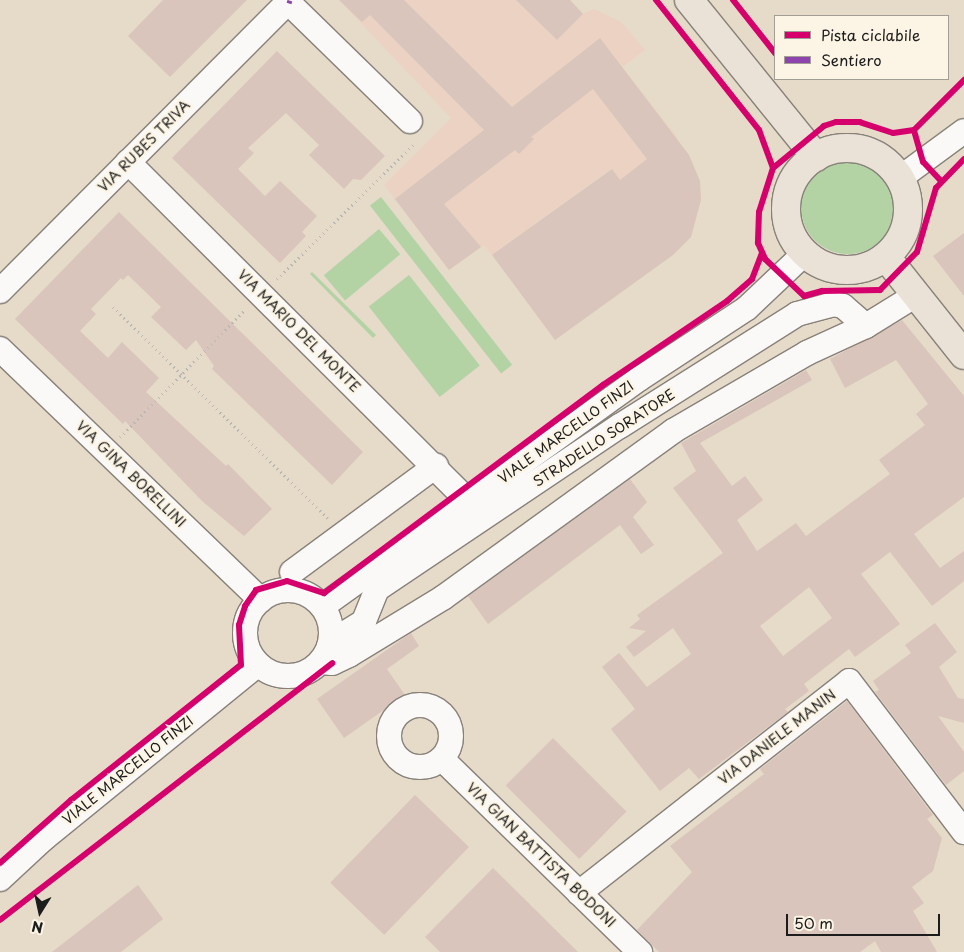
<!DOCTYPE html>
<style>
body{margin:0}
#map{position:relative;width:964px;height:952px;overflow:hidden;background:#e6dac9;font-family:"Playpen Sans",sans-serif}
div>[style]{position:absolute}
.built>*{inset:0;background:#ebd2c3}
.green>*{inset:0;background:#b3d3a5;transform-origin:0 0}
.round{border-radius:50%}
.building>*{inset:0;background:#d9c5bb;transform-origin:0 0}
.path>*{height:3px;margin-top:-1.5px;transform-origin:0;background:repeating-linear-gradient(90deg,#b8b6b3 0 1px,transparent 0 5px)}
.roads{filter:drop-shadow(1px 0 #878179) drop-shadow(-1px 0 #878179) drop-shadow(0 1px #878179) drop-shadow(0 -1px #878179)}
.minor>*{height:24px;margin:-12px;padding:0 12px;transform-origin:12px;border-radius:12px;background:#fbf9f7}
.minor>.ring{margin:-12px;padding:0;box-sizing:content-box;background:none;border:24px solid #fbf9f7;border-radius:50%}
.major>*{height:28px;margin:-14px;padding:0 14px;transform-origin:14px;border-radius:14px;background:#ebe2d7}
.major>.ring{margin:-14px;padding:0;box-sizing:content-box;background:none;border:28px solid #ebe2d7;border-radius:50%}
.quiet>*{height:5px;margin-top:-2.5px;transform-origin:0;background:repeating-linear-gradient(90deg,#8e44ad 0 10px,transparent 0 15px)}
.cycleway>*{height:6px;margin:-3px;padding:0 3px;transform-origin:3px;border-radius:3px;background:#d6006c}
span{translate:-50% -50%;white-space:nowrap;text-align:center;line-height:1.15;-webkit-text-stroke:5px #fcf5e5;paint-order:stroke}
.street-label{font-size:14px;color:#1c1c1c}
.legend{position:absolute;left:774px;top:15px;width:175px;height:65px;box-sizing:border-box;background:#fcf5e5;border:1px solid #a29e95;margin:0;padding:6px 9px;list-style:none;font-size:15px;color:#1c1c1c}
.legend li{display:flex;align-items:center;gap:10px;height:25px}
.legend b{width:25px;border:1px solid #a29e95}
.north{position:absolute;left:15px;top:887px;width:50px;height:50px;-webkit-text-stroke:4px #fcf5e5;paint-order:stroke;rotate:190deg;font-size:14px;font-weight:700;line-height:20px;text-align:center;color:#1c1c1c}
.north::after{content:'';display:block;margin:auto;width:18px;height:22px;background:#1c1c1c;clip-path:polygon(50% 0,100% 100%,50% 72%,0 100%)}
.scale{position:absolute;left:786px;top:914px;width:154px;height:22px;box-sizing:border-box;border:2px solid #1c1c1c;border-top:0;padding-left:6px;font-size:15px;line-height:18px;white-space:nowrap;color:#1c1c1c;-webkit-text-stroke:4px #fcf5e5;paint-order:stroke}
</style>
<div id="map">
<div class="built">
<i style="clip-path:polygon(339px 0,516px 0,557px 40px,583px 14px,594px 9px,621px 22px,645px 50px,622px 67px,677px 137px,620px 180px,611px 169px,492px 255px,484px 245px,449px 270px,384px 185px,451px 118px)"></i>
</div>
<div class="green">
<i class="round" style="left:801px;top:160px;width:94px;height:94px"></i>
<i style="left:381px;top:197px;width:213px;height:14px;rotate:52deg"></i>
<i style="left:379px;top:229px;width:33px;height:72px;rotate:50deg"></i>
<i style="clip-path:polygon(312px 272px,376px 335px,373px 338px,310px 274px)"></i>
<i style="left:409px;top:275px;width:115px;height:51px;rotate:52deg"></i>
</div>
<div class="building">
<i style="clip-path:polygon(163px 0,247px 0,170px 77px,128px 36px)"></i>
<i style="clip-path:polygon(339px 0,404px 0,512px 107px,600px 38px,689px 155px,700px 181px,701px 200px,691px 237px,673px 255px,555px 340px,492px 255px,612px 169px,620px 180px,647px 159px,593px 89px,531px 137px,534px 139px,519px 154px,515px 150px,444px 204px,481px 247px,449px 270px,395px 199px,484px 130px,370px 15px,362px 22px)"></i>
<i style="clip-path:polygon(516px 0,570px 0,583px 14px,557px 40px)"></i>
<i style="clip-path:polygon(277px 51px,385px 156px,361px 180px,353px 179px,344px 189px,309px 155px,319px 145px,286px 113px,248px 148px,254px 153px,238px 169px,265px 196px,280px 181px,317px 216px,302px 232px,306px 236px,280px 263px,172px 158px)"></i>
<i style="clip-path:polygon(119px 212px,363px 452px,332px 485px,212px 369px,214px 366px,196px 340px,186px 350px,151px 317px,161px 307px,128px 275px,123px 280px,121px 278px,91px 309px,96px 314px,80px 331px,108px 358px,122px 342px,159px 378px,146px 392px,226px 466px,228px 464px,272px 509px,244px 536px,202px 501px,125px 421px,123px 424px,15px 319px)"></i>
<i style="clip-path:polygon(964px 233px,964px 296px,933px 256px)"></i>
<i style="clip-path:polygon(evenodd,902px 320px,964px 396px,964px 497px,914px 534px,940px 568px,964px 551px,964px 581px,932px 606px,890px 552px,861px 574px,900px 624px,855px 657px,849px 649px,804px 684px,809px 691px,785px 709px,788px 712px,699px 779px,689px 768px,660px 791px,611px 729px,635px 709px,602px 667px,619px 653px,647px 687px,691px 654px,673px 628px,634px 657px,626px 647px,646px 631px,629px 628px,640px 619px,637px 615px,723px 553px,673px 488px,696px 471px,681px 443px,806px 370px,812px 380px,700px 443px,732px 486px,745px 476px,763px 500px,737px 520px,757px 551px,796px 523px,806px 536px,890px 474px,879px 460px,925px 425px,916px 414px,928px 404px,896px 360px,845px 388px,830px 359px,902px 320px,809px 587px,832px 618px,783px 656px,760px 626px,809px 587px)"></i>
<i style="clip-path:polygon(630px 479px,647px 502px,633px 517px,654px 545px,641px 554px,620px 525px,488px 624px,468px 596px)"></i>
<i style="clip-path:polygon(935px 623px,957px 652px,939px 667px,958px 698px,964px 699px,964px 723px,938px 716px,964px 752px,964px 771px,946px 785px,875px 692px,879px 690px,873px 681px,911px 653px,905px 645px)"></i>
<i style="clip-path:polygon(411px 633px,419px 646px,387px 669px,405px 695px,344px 738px,317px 699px)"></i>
<i style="clip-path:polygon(847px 701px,933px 815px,927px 819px,942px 838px,933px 871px,912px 887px,924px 903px,913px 911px,937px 952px,881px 952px,875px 941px,860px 952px,659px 952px,637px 930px,692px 872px,670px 846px,764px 774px,760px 769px)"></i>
<i style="left:553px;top:738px;width:104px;height:67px;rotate:45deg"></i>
<i style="left:415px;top:795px;width:75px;height:122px;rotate:44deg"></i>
<i style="clip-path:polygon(493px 868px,578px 952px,440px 952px,425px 937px)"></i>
<i style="clip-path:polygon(138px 885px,163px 919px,121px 952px,52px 952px)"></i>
</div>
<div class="path">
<i style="left:277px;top:279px;width:194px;rotate:-44.6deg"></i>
<i style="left:113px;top:307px;width:301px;rotate:44.5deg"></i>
<i style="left:120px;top:437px;width:178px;rotate:-45.5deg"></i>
</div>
<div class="roads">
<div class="minor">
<i style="left:289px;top:3px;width:169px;rotate:44.3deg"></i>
<i style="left:128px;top:162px;width:482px;rotate:44.9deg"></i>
<i style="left:900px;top:178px;width:79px;rotate:-36.3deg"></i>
<i style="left:0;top:291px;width:411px;rotate:-45.1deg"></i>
<i style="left:0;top:349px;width:362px;rotate:43.9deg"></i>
<i style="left:292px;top:572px;width:179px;rotate:-36.4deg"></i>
<i class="ring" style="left:245px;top:590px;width:62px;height:62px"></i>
<i style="left:323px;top:606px;width:389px;rotate:-35.7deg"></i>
<i style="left:639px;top:379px;width:129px;rotate:-33.3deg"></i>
<i style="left:747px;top:308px;width:80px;rotate:-43.5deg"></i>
<i style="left:331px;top:642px;width:39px;rotate:-32deg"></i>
<i style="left:364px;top:621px;width:35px;rotate:-68deg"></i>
<i style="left:377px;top:589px;width:293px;rotate:-33.9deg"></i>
<i style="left:620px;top:426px;width:209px;rotate:-32.3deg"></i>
<i style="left:797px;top:314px;width:38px;rotate:-15deg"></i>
<i style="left:834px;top:304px;width:9px;rotate:13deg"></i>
<i style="left:843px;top:306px;width:30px;rotate:41deg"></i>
<i style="left:321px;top:662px;width:11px;rotate:5deg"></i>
<i style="left:332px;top:663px;width:19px;rotate:-25deg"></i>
<i style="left:349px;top:655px;width:111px;rotate:-31.4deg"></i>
<i style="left:444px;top:597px;width:283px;rotate:-35.9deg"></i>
<i style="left:673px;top:431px;width:155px;rotate:-30.2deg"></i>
<i style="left:807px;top:353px;width:65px;rotate:-24.6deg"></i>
<i style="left:866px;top:326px;width:59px;rotate:-31.8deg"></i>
<i class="ring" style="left:389px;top:705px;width:38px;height:38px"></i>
<i style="left:442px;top:759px;width:277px;rotate:44.3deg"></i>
<i style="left:0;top:879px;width:59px;rotate:-42.9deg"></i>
<i style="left:43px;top:839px;width:277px;rotate:-39.1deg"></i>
<i style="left:579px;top:893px;width:343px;rotate:-38.1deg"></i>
<i style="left:849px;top:681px;width:190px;rotate:52.7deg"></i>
</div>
<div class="major">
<i style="left:689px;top:0;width:202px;rotate:51deg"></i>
<i class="ring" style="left:786px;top:148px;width:94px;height:94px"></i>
<i style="left:886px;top:257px;width:125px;rotate:51.5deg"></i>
</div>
</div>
<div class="quiet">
<i style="left:289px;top:3px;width:3px;rotate:-72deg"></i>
</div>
<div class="cycleway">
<i style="left:656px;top:0;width:166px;rotate:51.6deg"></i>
<i style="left:759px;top:130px;width:40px;rotate:69.8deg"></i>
<i style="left:733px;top:0;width:68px;rotate:51.6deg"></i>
<i style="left:914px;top:130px;width:21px;rotate:172deg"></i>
<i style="left:893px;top:133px;width:35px;rotate:-162deg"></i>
<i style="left:860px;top:122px;width:24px;rotate:180deg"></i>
<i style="left:836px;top:122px;width:13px;rotate:162deg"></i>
<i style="left:824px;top:126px;width:66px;rotate:140.5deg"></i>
<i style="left:773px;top:168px;width:46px;rotate:107.7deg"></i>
<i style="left:759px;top:212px;width:31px;rotate:92deg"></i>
<i style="left:758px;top:243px;width:17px;rotate:66deg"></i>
<i style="left:765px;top:259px;width:54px;rotate:43.5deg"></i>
<i style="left:804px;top:296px;width:19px;rotate:-16deg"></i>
<i style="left:822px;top:291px;width:58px;rotate:-1deg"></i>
<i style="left:880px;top:290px;width:53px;rotate:-45.8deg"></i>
<i style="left:917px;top:252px;width:67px;rotate:-73.5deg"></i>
<i style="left:936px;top:188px;width:40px;rotate:-46deg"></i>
<i style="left:941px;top:181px;width:26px;rotate:-133deg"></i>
<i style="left:923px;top:162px;width:33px;rotate:-106deg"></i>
<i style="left:914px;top:130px;width:71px;rotate:-45deg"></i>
<i style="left:0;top:863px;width:95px;rotate:-41.6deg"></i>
<i style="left:71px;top:800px;width:217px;rotate:-38.5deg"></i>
<i style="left:241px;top:665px;width:40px;rotate:-92.9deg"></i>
<i style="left:239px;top:625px;width:20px;rotate:-72deg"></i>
<i style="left:245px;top:606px;width:19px;rotate:-55deg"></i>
<i style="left:256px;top:590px;width:32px;rotate:-16deg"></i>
<i style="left:287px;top:581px;width:39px;rotate:18deg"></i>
<i style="left:324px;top:593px;width:348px;rotate:-36.7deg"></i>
<i style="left:603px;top:385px;width:150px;rotate:-34.1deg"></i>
<i style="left:727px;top:301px;width:33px;rotate:-41deg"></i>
<i style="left:752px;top:279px;width:28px;rotate:-69deg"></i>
<i style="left:0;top:920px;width:420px;rotate:-37.7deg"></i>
</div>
<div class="street-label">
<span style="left:144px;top:146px;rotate:-45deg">VIA RUBES TRIVA</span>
<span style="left:299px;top:331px;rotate:45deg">VIA MARIO DEL MONTE</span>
<span style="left:566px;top:432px;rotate:-36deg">VIALE MARCELLO FINZI</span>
<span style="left:604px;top:438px;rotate:-33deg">STRADELLO SORATORE</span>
<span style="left:131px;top:474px;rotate:44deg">VIA GINA BORELLINI</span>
<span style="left:777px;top:737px;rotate:-38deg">VIA DANIELE MANIN</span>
<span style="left:128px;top:770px;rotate:-39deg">VIALE MARCELLO FINZI</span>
<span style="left:541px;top:855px;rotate:44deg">VIA GIAN BATTISTA BODONI</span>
</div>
<ul class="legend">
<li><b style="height:6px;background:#d6006c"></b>Pista ciclabile</li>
<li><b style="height:6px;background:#8e44ad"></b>Sentiero</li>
</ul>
<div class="north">N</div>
<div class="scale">50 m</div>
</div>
